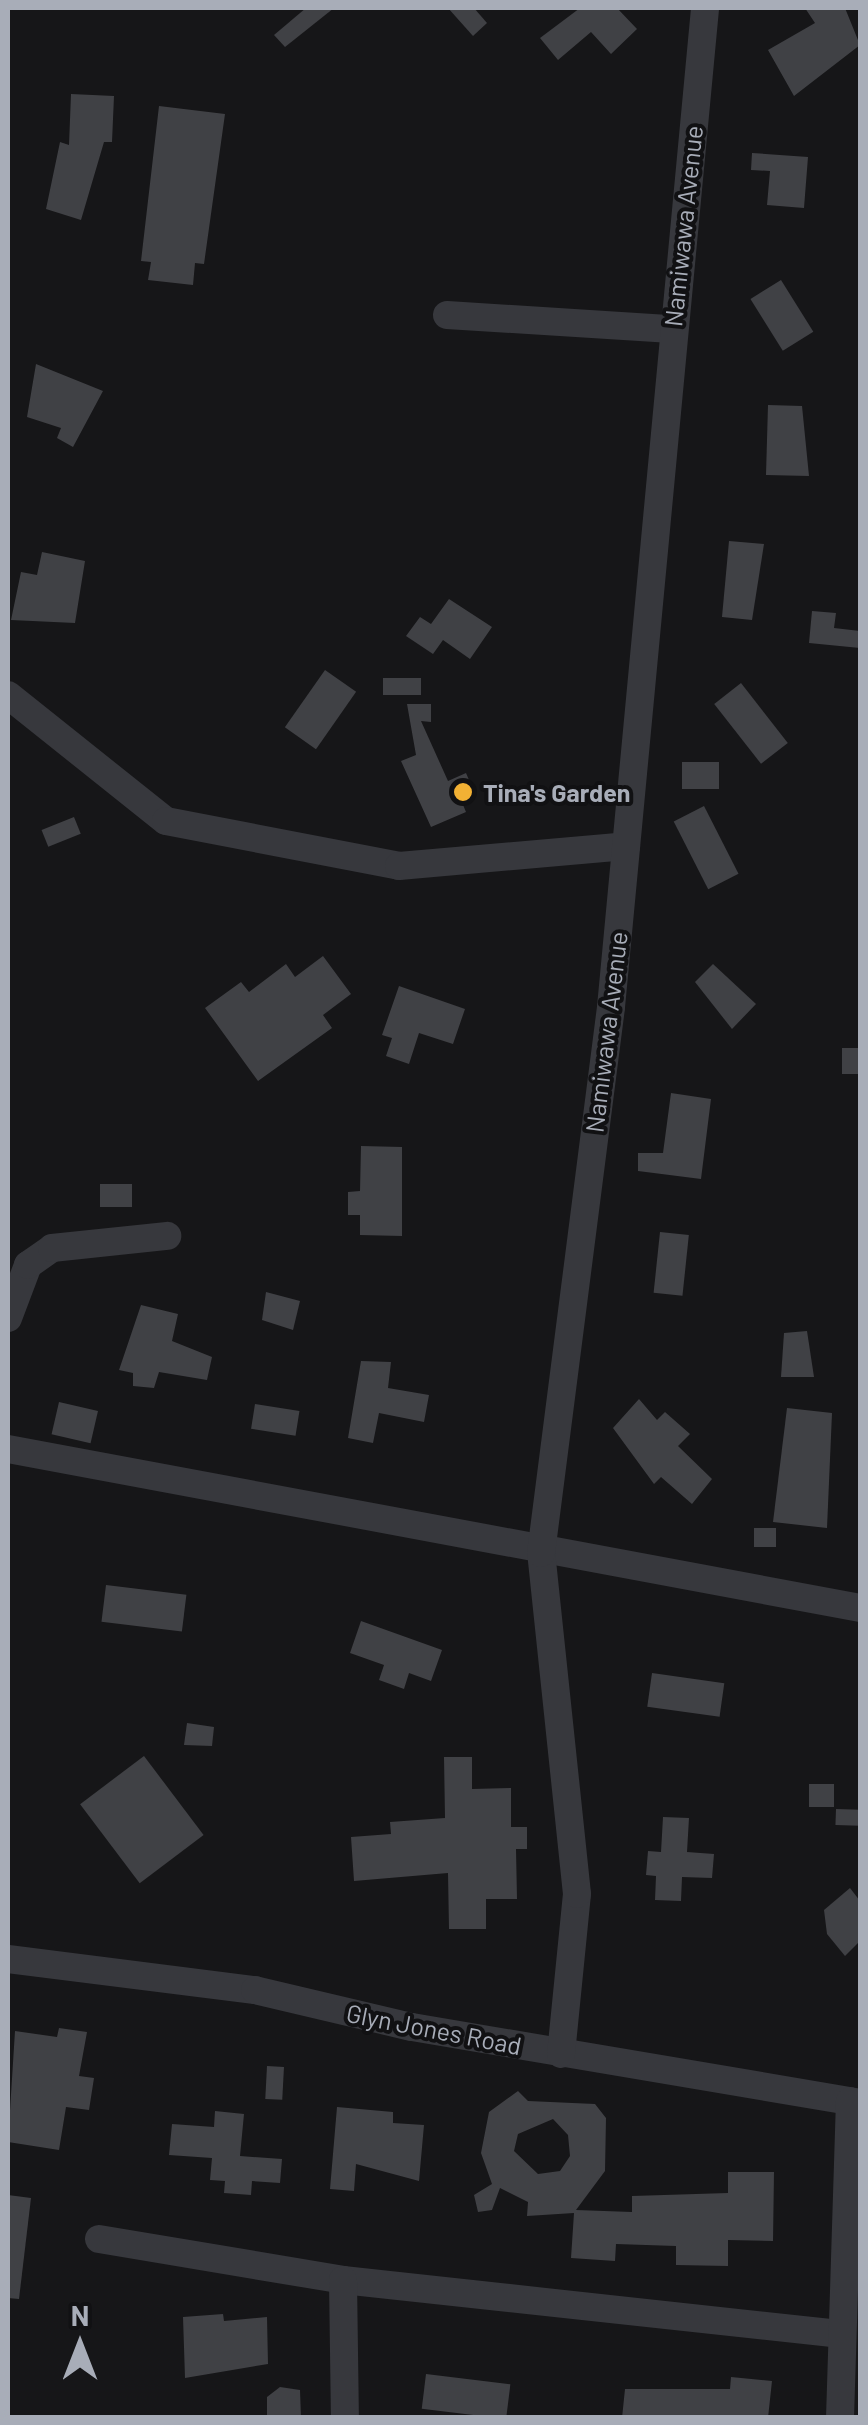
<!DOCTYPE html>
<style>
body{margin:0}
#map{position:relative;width:868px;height:2425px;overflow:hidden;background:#161618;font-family:Barlow,sans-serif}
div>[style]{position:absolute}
.building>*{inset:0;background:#404145;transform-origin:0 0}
.minor>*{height:28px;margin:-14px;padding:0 14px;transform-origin:14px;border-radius:14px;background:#37383d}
.dots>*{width:28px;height:28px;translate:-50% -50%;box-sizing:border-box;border:5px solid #111113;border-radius:50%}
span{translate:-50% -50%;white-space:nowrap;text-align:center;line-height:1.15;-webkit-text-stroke:8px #111113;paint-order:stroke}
.street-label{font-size:25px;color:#a8adb8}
.poi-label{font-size:25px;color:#a8adb8;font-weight:700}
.left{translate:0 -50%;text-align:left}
.frame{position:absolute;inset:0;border:10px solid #a8adb8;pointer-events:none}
.north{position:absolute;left:30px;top:2295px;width:100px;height:100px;-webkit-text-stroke:8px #111113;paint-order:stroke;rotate:0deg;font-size:28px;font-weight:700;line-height:40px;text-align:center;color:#a8adb8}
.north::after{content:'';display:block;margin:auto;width:35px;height:45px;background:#a8adb8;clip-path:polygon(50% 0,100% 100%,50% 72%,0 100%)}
</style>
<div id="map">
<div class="building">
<i style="clip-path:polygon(306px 8px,334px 8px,285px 47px,274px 35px)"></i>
<i style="clip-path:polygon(448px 8px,474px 8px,487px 23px,473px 36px)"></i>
<i style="clip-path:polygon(580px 8px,617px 8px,637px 29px,611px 54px,591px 32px,558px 60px,540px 38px)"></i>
<i style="clip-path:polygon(805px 8px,845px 8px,860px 45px,794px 96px,768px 50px,815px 23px)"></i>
<i style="clip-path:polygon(71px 94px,114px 96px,112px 142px,104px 142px,81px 220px,46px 209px,60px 142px,69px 145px)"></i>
<i style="clip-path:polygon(159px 106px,225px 114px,204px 264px,195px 263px,193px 285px,148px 280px,151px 262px,141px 261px)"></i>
<i style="clip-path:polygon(752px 153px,808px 157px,804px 208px,767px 205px,770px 171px,751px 170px)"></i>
<i style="left:781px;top:280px;width:61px;height:36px;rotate:58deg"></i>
<i style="clip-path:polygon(36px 364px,103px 391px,73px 447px,57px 438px,61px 428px,27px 417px)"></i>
<i style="clip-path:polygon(768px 405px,802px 406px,809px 476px,766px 475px)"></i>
<i style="clip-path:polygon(729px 541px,764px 544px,752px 620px,722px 617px)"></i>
<i style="clip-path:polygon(42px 552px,85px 561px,75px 623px,11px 620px,21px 572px,37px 575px)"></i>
<i style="clip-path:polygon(449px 599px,492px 627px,470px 659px,443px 640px,433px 654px,406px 636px,420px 617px,431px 624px)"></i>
<i style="clip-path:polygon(812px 611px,836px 613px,834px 628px,860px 631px,860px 648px,809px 643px)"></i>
<i style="left:325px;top:670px;width:38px;height:70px;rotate:35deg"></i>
<i style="left:383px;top:678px;width:38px;height:17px"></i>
<i style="left:741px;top:683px;width:76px;height:34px;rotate:52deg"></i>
<i style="clip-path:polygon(407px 704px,431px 704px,431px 722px,421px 721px,448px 781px,466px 773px,475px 794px,461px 800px,466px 812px,431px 827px,401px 761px,416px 755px)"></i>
<i style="left:682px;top:762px;width:37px;height:27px"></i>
<i style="left:704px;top:806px;width:76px;height:34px;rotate:63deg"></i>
<i style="left:74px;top:817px;width:18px;height:35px;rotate:68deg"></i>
<i style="clip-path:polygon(323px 956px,351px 994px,323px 1015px,332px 1028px,258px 1081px,205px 1008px,241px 982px,249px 992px,286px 964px,295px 977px)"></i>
<i style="clip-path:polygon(713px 964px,756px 1004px,732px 1029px,695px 982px)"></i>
<i style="clip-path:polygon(399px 986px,465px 1009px,453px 1044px,419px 1033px,409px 1064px,386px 1056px,392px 1038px,382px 1035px)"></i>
<i style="left:842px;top:1048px;width:18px;height:26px"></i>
<i style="clip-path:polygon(671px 1093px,711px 1099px,701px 1179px,638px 1171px,638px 1153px,663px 1153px)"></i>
<i style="clip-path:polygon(361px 1146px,402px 1147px,402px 1236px,360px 1235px,360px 1215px,348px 1215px,348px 1192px,360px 1191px)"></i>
<i style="left:132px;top:1184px;width:23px;height:32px;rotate:90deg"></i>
<i style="left:660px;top:1232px;width:29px;height:61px;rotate:6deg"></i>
<i style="clip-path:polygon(266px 1292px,300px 1301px,293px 1330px,262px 1320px)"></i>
<i style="clip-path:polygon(141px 1305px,178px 1314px,172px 1341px,212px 1357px,207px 1380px,159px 1372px,154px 1388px,133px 1386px,133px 1373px,119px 1370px)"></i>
<i style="clip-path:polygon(807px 1331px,814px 1377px,781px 1377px,784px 1333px)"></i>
<i style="clip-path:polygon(361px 1361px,391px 1362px,388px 1388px,429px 1395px,424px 1422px,379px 1413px,373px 1443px,348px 1438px)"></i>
<i style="clip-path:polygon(639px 1399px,657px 1420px,665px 1412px,690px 1434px,678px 1446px,712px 1479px,692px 1504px,661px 1477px,654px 1484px,613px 1428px)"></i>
<i style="left:59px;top:1402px;width:40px;height:33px;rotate:13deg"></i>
<i style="left:255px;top:1404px;width:45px;height:25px;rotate:9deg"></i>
<i style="clip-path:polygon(787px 1408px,832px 1413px,827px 1528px,773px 1522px)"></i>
<i style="left:754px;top:1528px;width:22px;height:19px"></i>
<i style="left:106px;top:1585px;width:81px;height:37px;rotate:7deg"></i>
<i style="clip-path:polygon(361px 1621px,442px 1650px,431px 1681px,409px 1673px,404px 1689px,379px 1680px,384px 1665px,350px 1653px)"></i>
<i style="left:652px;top:1673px;width:73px;height:34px;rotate:8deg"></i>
<i style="clip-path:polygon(187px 1723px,214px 1727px,212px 1746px,184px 1745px)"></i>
<i style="left:144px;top:1756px;width:99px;height:80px;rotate:53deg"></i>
<i style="clip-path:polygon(444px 1757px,472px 1757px,472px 1789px,511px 1788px,511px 1827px,527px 1827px,527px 1849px,516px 1849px,517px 1899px,486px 1899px,486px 1929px,449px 1929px,448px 1873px,354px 1881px,351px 1837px,391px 1834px,390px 1822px,445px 1818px)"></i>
<i style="left:809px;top:1784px;width:25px;height:23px"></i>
<i style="left:836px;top:1809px;width:24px;height:16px;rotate:2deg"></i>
<i style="clip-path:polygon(663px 1817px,689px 1818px,687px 1852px,714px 1854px,712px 1878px,682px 1877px,681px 1901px,655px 1900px,656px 1876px,646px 1875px,648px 1851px,661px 1852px)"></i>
<i style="clip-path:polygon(850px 1888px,860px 1901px,860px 1941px,845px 1956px,827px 1934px,824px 1910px)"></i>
<i style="clip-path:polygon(59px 2028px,87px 2032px,79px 2076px,94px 2078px,89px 2110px,66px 2107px,59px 2150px,8px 2142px,15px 2031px,57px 2037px)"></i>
<i style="left:267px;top:2066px;width:17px;height:33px;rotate:3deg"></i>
<i style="clip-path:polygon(evenodd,518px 2091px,528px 2101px,595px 2104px,606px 2118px,605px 2171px,576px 2210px,632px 2212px,632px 2196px,728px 2193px,728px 2172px,774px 2172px,773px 2241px,728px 2240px,728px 2266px,676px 2265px,676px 2246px,616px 2244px,615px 2261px,571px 2258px,574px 2213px,527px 2216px,528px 2202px,500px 2188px,492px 2210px,478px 2212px,474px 2195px,492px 2184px,481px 2153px,489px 2112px,518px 2091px,553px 2119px,568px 2135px,570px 2156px,560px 2171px,538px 2174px,514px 2151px,518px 2134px,553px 2119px)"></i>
<i style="clip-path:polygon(337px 2107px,393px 2112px,393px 2123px,424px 2125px,419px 2181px,356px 2164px,354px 2191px,330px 2189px)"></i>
<i style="clip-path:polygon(215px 2111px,244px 2114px,240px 2156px,282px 2159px,280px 2183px,252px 2181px,251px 2195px,224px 2193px,225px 2181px,210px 2180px,212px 2158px,169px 2155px,172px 2124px,214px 2127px)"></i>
<i style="clip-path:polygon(8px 2195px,31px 2198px,19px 2299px,8px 2298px)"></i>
<i style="clip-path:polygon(223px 2314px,224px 2321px,267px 2317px,268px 2364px,185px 2378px,183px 2317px)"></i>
<i style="left:426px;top:2374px;width:85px;height:35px;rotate:7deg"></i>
<i style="clip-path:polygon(731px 2377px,772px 2381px,768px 2418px,622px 2418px,625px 2389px,730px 2389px)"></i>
<i style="clip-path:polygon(280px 2387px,300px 2390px,301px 2418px,267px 2418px,267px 2397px)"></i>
</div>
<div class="minor">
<i style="left:447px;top:315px;width:225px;rotate:3.6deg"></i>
<i style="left:8px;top:695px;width:202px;rotate:38.6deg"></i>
<i style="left:166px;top:821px;width:237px;rotate:10.9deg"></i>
<i style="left:399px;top:866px;width:228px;rotate:-5deg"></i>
<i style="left:8px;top:1318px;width:57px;rotate:-69.3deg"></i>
<i style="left:28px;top:1265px;width:29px;rotate:-35deg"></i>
<i style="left:52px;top:1248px;width:116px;rotate:-6deg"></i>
<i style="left:8px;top:1449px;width:867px;rotate:10.57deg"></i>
<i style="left:8px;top:1959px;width:249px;rotate:7.2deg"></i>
<i style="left:255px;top:1990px;width:161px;rotate:13.3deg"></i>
<i style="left:412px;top:2027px;width:454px;rotate:9.6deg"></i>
<i style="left:561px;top:2054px;width:161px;rotate:-84.3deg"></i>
<i style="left:577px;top:1894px;width:343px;rotate:-96deg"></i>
<i style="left:541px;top:1553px;width:550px;rotate:-82.69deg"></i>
<i style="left:611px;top:1007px;width:1003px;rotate:-84.62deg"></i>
<i style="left:99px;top:2239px;width:247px;rotate:9.5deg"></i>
<i style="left:343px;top:2280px;width:497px;rotate:6.2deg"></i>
<i style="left:343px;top:2280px;width:138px;rotate:89.2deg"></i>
<i style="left:840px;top:2418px;width:317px;rotate:-88.2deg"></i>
</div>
<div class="dots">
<i style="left:463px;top:792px;background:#f2b134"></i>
</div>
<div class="street-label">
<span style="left:683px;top:226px;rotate:-84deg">Namiwawa Avenue</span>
<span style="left:606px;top:1032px;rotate:-83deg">Namiwawa Avenue</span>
<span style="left:434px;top:2029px;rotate:11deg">Glyn Jones Road</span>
</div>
<div class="poi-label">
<span class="left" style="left:483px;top:792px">Tina's Garden</span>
</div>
<div class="frame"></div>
<div class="north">N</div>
</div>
